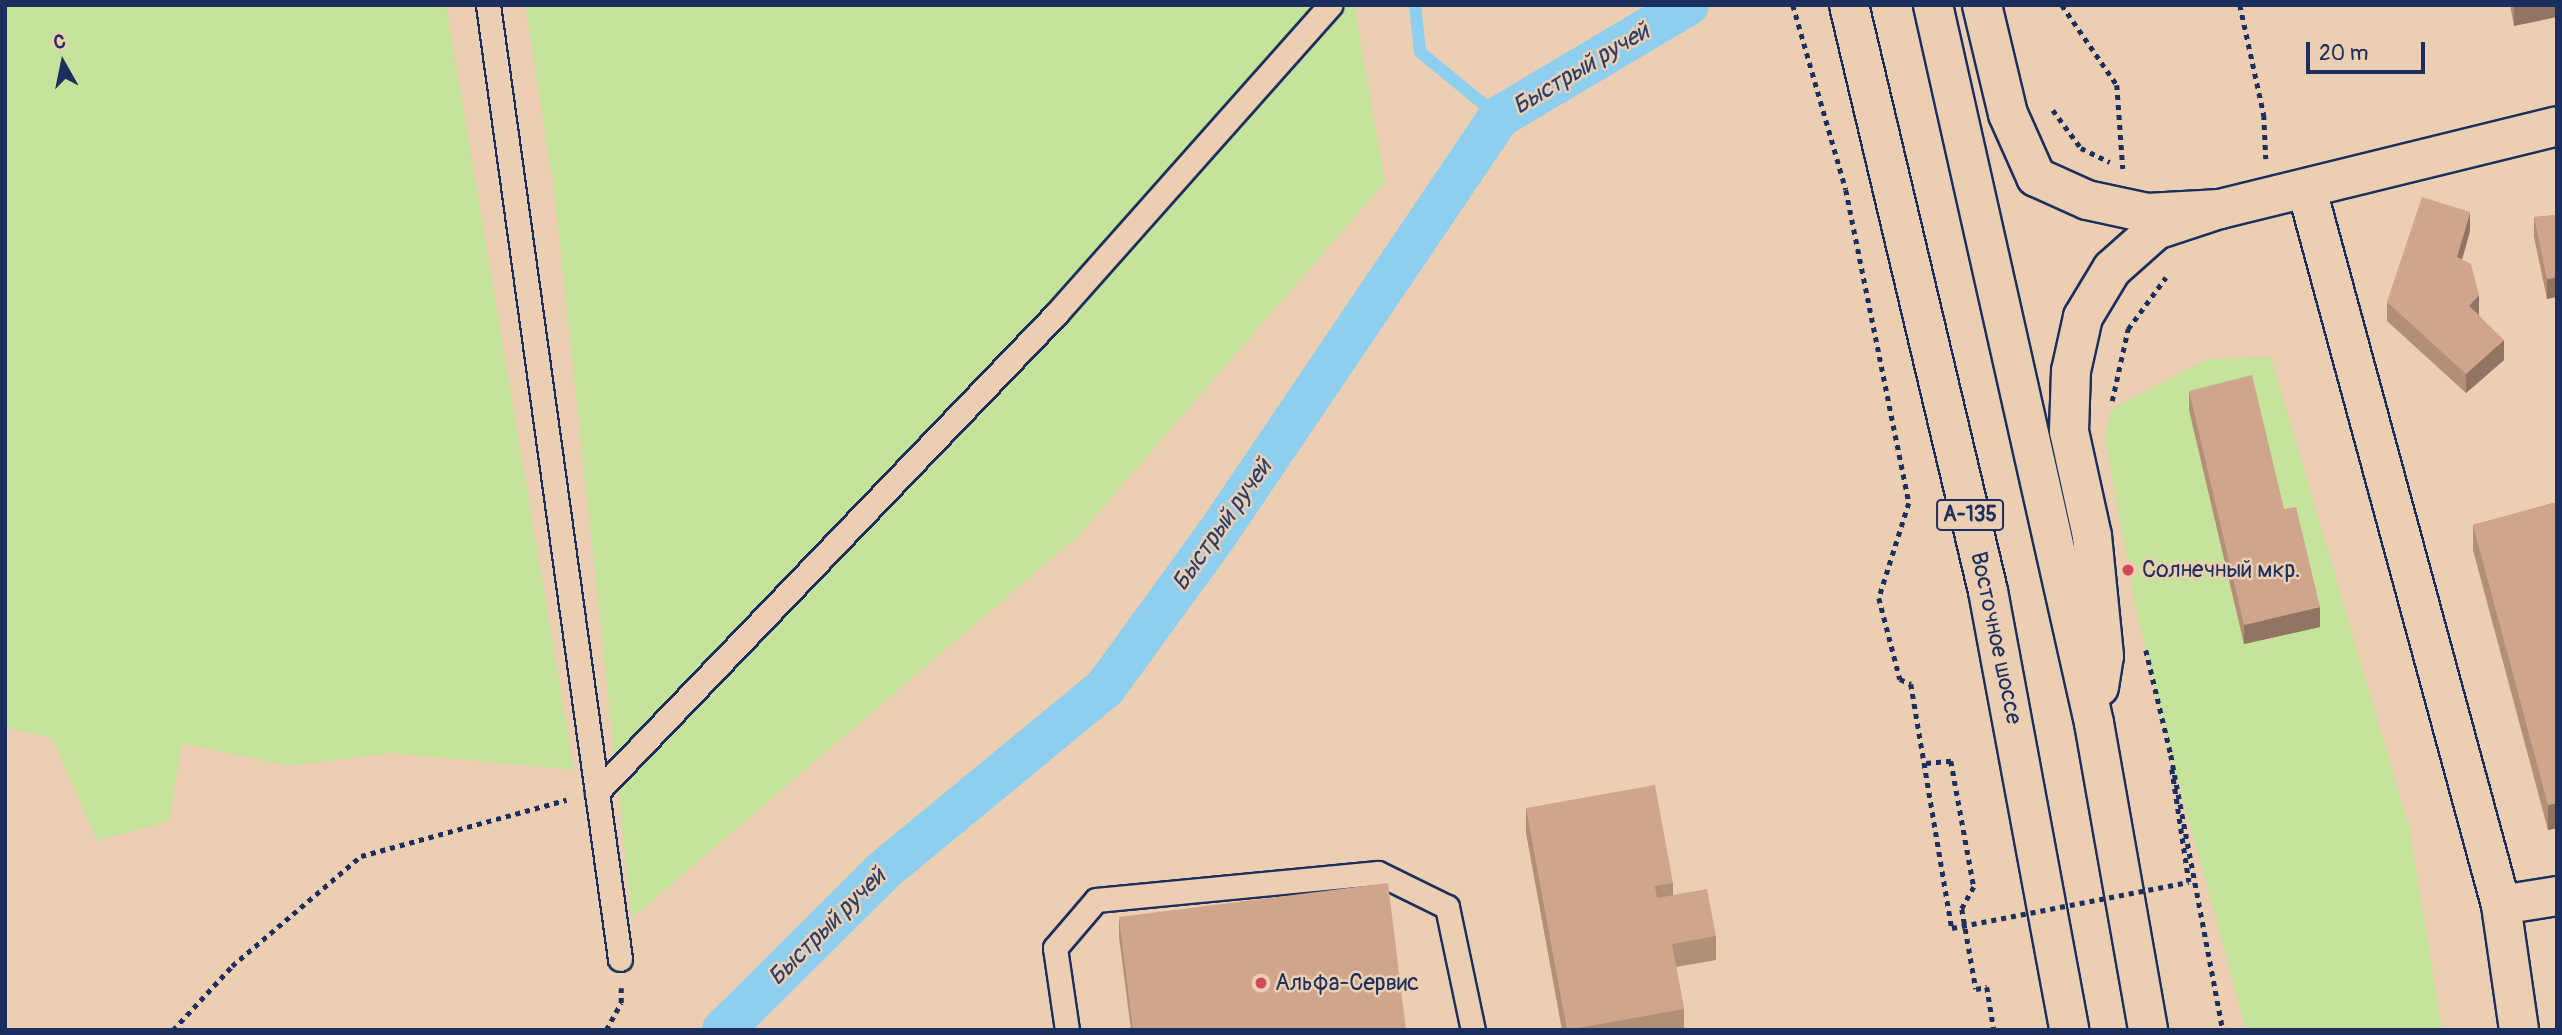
<!DOCTYPE html>
<meta charset="utf-8">
<style>
body{margin:0}
#map{position:relative;width:2562px;height:1035px;overflow:hidden;background:#ecceb2;font-family:Pangolin,sans-serif}
div>[style]{position:absolute}
.green>*{inset:0;background:#c5e39b}
.stream>*{height:12px;margin:-6px;padding:0 6px;transform-origin:6px;border-radius:6px;background:#8ecfef}
.canal>*{height:42px;margin:-21px;padding:0 21px;transform-origin:21px;border-radius:21px;background:#8ecfef}
.path>*{height:4.5px;margin-top:-2.25px;transform-origin:0;background:repeating-linear-gradient(90deg,#1b2f5e 0 5px,transparent 0 10px)}
.roads{filter:drop-shadow(2px 0 #1b2f5e) drop-shadow(-2px 0 #1b2f5e) drop-shadow(0 2px #1b2f5e) drop-shadow(0 -2px #1b2f5e)}
.service>*{height:23px;margin:-11.5px;padding:0 11.5px;transform-origin:11.5px;border-radius:11.5px;background:#ecceb2}
.minor>*{height:38px;margin:-19px;padding:0 19px;transform-origin:19px;border-radius:19px;background:#ecceb2}
.trunk>*{height:38px;margin:-19px;padding:0 19px;transform-origin:19px;border-radius:19px;background:#ecceb2}
.path-bridge>*{height:4.5px;margin-top:-2.25px;transform-origin:0;background:repeating-linear-gradient(90deg,#1b2f5e 0 5px,transparent 0 10px)}
.wall>*{inset:0;background:#b28f78}
.shaded-wall>*{inset:0;background:#917462}
.building>*{inset:0;background:#cfa68c}
.dots>*{width:19px;height:19px;translate:-50% -50%;box-sizing:border-box;border:4px solid #ecceb2;border-radius:50%}
span{translate:-50% -50%;white-space:nowrap;text-align:center;line-height:1.15;-webkit-text-stroke:5px #ecceb2;paint-order:stroke}
.shield-label span{padding:2px 5px;background:#ecceb2;border:2px solid;border-radius:5px;-webkit-text-stroke-width:0}
.shield-label{font-size:21px;color:#1b2f5e;font-weight:700}
.poi-label{font-size:23px;color:#1b2f5e}
.left{translate:0 -50%;text-align:left}
.street-label{font-size:23px;color:#1b2f5e}
.water-label{font-size:24px;color:#263f6c;font-style:italic}
.frame{position:absolute;inset:0;border:7px solid #1b2f5e;pointer-events:none}
.north{position:absolute;left:28px;top:28px;width:70px;height:70px;-webkit-text-stroke:5px #ecceb2;paint-order:stroke;rotate:351deg;font-size:19px;font-weight:700;line-height:28px;text-align:center;color:#1b2f5e}
.north::after{content:'';display:block;margin:auto;width:24px;height:32px;background:#1b2f5e;clip-path:polygon(50% 0,100% 100%,50% 72%,0 100%)}
.scale{position:absolute;left:2306px;top:42px;width:119px;height:32px;box-sizing:border-box;border:4px solid #1b2f5e;border-top:0;padding-left:9px;font-size:21px;line-height:24px;white-space:nowrap;color:#1b2f5e;-webkit-text-stroke:5px #ecceb2;paint-order:stroke}
</style>
<div id="map">
<div class="green">
<i style="clip-path:polygon(5px 5px,446px 5px,574px 770px,391px 753px,287px 766px,182px 743px,169px 821px,97px 841px,52px 738px,5px 727px)"></i>
<i style="clip-path:polygon(525px 5px,1354px 5px,1385px 182px,1077px 537px,632px 918px,553px 182px)"></i>
<i style="clip-path:polygon(2271px 357px,2409px 827px,2442px 1030px,2246px 1030px,2171px 755px,2135px 605px,2105px 438px,2111px 409px,2208px 359px)"></i>
</div>
<div class="stream">
<i style="left:1415px;top:5px;width:47px;rotate:83.9deg"></i>
<i style="left:1420px;top:52px;width:102px;rotate:39.4deg"></i>
</div>
<div class="canal">
<i style="left:723px;top:1030px;width:227px;rotate:-44.8deg"></i>
<i style="left:884px;top:870px;width:286px;rotate:-39.5deg"></i>
<i style="left:1105px;top:688px;width:190px;rotate:-54deg"></i>
<i style="left:1217px;top:534px;width:503px;rotate:-55.93deg"></i>
<i style="left:1499px;top:117px;width:220px;rotate:-30.7deg"></i>
</div>
<div class="path">
<i style="left:1793px;top:5px;width:192px;rotate:74deg"></i>
<i style="left:1846px;top:190px;width:319px;rotate:78.6deg"></i>
<i style="left:1909px;top:503px;width:100px;rotate:107.5deg"></i>
<i style="left:1879px;top:598px;width:84px;rotate:75.5deg"></i>
<i style="left:1900px;top:679px;width:12px;rotate:24deg"></i>
<i style="left:1911px;top:684px;width:247px;rotate:80.5deg"></i>
<i style="left:2062px;top:5px;width:97px;rotate:55.5deg"></i>
<i style="left:2117px;top:85px;width:84px;rotate:85.9deg"></i>
<i style="left:2240px;top:5px;width:113px;rotate:77.7deg"></i>
<i style="left:2264px;top:115px;width:44px;rotate:87.4deg"></i>
<i style="left:2053px;top:110px;width:47px;rotate:53.6deg"></i>
<i style="left:2081px;top:148px;width:32px;rotate:26deg"></i>
<i style="left:2112px;top:401px;width:74px;rotate:-77.5deg"></i>
<i style="left:2128px;top:329px;width:64px;rotate:-53.8deg"></i>
<i style="left:2146px;top:650px;width:108px;rotate:76.6deg"></i>
<i style="left:2171px;top:755px;width:280px;rotate:79.3deg"></i>
<i style="left:1926px;top:763px;width:25px;rotate:-5deg"></i>
<i style="left:1951px;top:761px;width:128px;rotate:79.7deg"></i>
<i style="left:1974px;top:887px;width:25px;rotate:119deg"></i>
<i style="left:1962px;top:909px;width:81px;rotate:80.1deg"></i>
<i style="left:1976px;top:989px;width:11px;rotate:-10deg"></i>
<i style="left:1987px;top:987px;width:44px;rotate:80.8deg"></i>
<i style="left:2172px;top:769px;width:114px;rotate:81.4deg"></i>
<i style="left:173px;top:1030px;width:87px;rotate:-47.3deg"></i>
<i style="left:232px;top:966px;width:170px;rotate:-40.5deg"></i>
<i style="left:361px;top:856px;width:213px;rotate:-15.3deg"></i>
<i style="left:606px;top:1030px;width:31px;rotate:-61deg"></i>
<i style="left:621px;top:1003px;width:15px;rotate:-90deg"></i>
</div>
<div class="roads">
<div class="service">
<i style="left:488px;top:5px;width:963px;rotate:82.12deg"></i>
<i style="left:597px;top:792px;width:663px;rotate:-46.16deg"></i>
<i style="left:1056px;top:314px;width:413px;rotate:-48.4deg"></i>
<i style="left:1067px;top:1030px;width:83px;rotate:-98.3deg"></i>
<i style="left:1055px;top:948px;width:63px;rotate:-49.5deg"></i>
<i style="left:1096px;top:900px;width:283px;rotate:-5.5deg"></i>
<i style="left:1378px;top:873px;width:77px;rotate:26.2deg"></i>
<i style="left:1447px;top:907px;width:126px;rotate:78.1deg"></i>
</div>
<div class="minor">
<i style="left:1982px;top:5px;width:112px;rotate:76.6deg"></i>
<i style="left:2008px;top:114px;width:69px;rotate:66deg"></i>
<i style="left:2036px;top:177px;width:56px;rotate:24.3deg"></i>
<i style="left:2087px;top:200px;width:61px;rotate:12.2deg"></i>
<i style="left:2147px;top:213px;width:73px;rotate:-3.1deg"></i>
<i style="left:2220px;top:209px;width:347px;rotate:-13.8deg"></i>
<i style="left:2307px;top:190px;width:741px;rotate:74.82deg"></i>
<i style="left:2501px;top:905px;width:126px;rotate:81.8deg"></i>
<i style="left:2501px;top:905px;width:57px;rotate:-9.1deg"></i>
</div>
<div class="trunk">
<i style="left:1849px;top:5px;width:602px;rotate:76.66deg"></i>
<i style="left:1988px;top:591px;width:446px;rotate:79.5deg"></i>
<i style="left:1933px;top:5px;width:736px;rotate:77.36deg"></i>
<i style="left:2094px;top:723px;width:312px;rotate:80deg"></i>
<i style="left:2099px;top:687px;width:31px;rotate:-81deg"></i>
<i style="left:2104px;top:656px;width:121px;rotate:-95.7deg"></i>
<i style="left:2092px;top:536px;width:107px;rotate:-102.4deg"></i>
<i style="left:2069px;top:431px;width:60px;rotate:-88.1deg"></i>
<i style="left:2071px;top:371px;width:55px;rotate:-77.5deg"></i>
<i style="left:2083px;top:317px;width:56px;rotate:-58.9deg"></i>
<i style="left:2112px;top:269px;width:59px;rotate:-41.6deg"></i>
<i style="left:2156px;top:230px;width:67px;rotate:-18.2deg"></i>
</div>
</div>
<div class="path-bridge">
<i style="left:1952px;top:928px;width:241px;rotate:-11deg"></i>
</div>
<div class="wall">
<i style="clip-path:polygon(2510px 5px,2557px 5px,2514px 26px)"></i>
<i style="clip-path:polygon(2557px 215px,2547px 299px,2534px 237px,2534px 217px)"></i>
<i style="clip-path:polygon(2470px 231px,2462px 260px,2479px 315px,2504px 360px,2466px 393px,2387px 321px,2387px 302px)"></i>
<i style="clip-path:polygon(2189px 391px,2284px 509px,2320px 627px,2244px 644px,2189px 410px)"></i>
<i style="clip-path:polygon(2557px 502px,2557px 828px,2548px 830px,2473px 550px,2473px 525px)"></i>
<i style="clip-path:polygon(1526px 808px,1673px 883px,1673px 895px,1716px 936px,1716px 960px,1676px 967px,1684px 1009px,1684px 1030px,1562px 1030px,1526px 833px)"></i>
<i style="clip-path:polygon(1119px 917px,1406px 1030px,1131px 1030px,1119px 937px)"></i>
</div>
<div class="shaded-wall">
<i style="clip-path:polygon(2520px 5px,2557px 5px,2557px 17px,2514px 26px,2514px 6px)"></i>
<i style="clip-path:polygon(2470px 212px,2470px 231px,2457px 277px,2457px 257px)"></i>
<i style="clip-path:polygon(2557px 277px,2557px 297px,2547px 299px,2547px 279px)"></i>
<i style="clip-path:polygon(2479px 295px,2479px 315px,2469px 306px)"></i>
<i style="clip-path:polygon(2504px 340px,2504px 360px,2466px 393px,2466px 374px)"></i>
<i style="clip-path:polygon(2320px 607px,2320px 627px,2244px 644px,2244px 625px)"></i>
<i style="clip-path:polygon(2557px 803px,2557px 828px,2548px 830px,2548px 805px)"></i>
</div>
<div class="building">
<i style="clip-path:polygon(2422px 197px,2470px 212px,2457px 257px,2471px 264px,2479px 295px,2469px 306px,2504px 340px,2466px 374px,2387px 302px)"></i>
<i style="clip-path:polygon(2557px 215px,2557px 277px,2547px 279px,2534px 217px)"></i>
<i style="clip-path:polygon(2252px 375px,2284px 509px,2296px 507px,2320px 607px,2244px 625px,2189px 391px)"></i>
<i style="clip-path:polygon(2557px 502px,2557px 803px,2548px 805px,2473px 525px)"></i>
<i style="clip-path:polygon(1655px 785px,1673px 883px,1655px 886px,1657px 898px,1707px 889px,1716px 936px,1672px 944px,1684px 1009px,1567px 1030px,1526px 808px)"></i>
<i style="clip-path:polygon(1388px 883px,1406px 1030px,1133px 1030px,1119px 917px)"></i>
</div>
<div class="dots">
<i style="left:2128px;top:570px;background:#d1495b"></i>
<i style="left:1261px;top:983px;background:#d1495b"></i>
</div>
<div class="shield-label">
<span style="left:1970px;top:515px">А-135</span>
</div>
<div class="poi-label">
<span class="left" style="left:2142px;top:570px">Солнечный мкр.</span>
<span class="left" style="left:1275px;top:983px">Альфа-Сервис</span>
</div>
<div class="street-label">
<span style="left:1996px;top:638px;rotate:78deg">Восточное шоссе</span>
</div>
<div class="water-label">
<span style="left:1581px;top:69px;rotate:-31deg">Быстрый ручей</span>
<span style="left:1222px;top:525px;rotate:-55deg">Быстрый ручей</span>
<span style="left:827px;top:927px;rotate:-45deg">Быстрый ручей</span>
</div>
<div class="frame"></div>
<div class="north">С</div>
<div class="scale">20 m</div>
</div>
